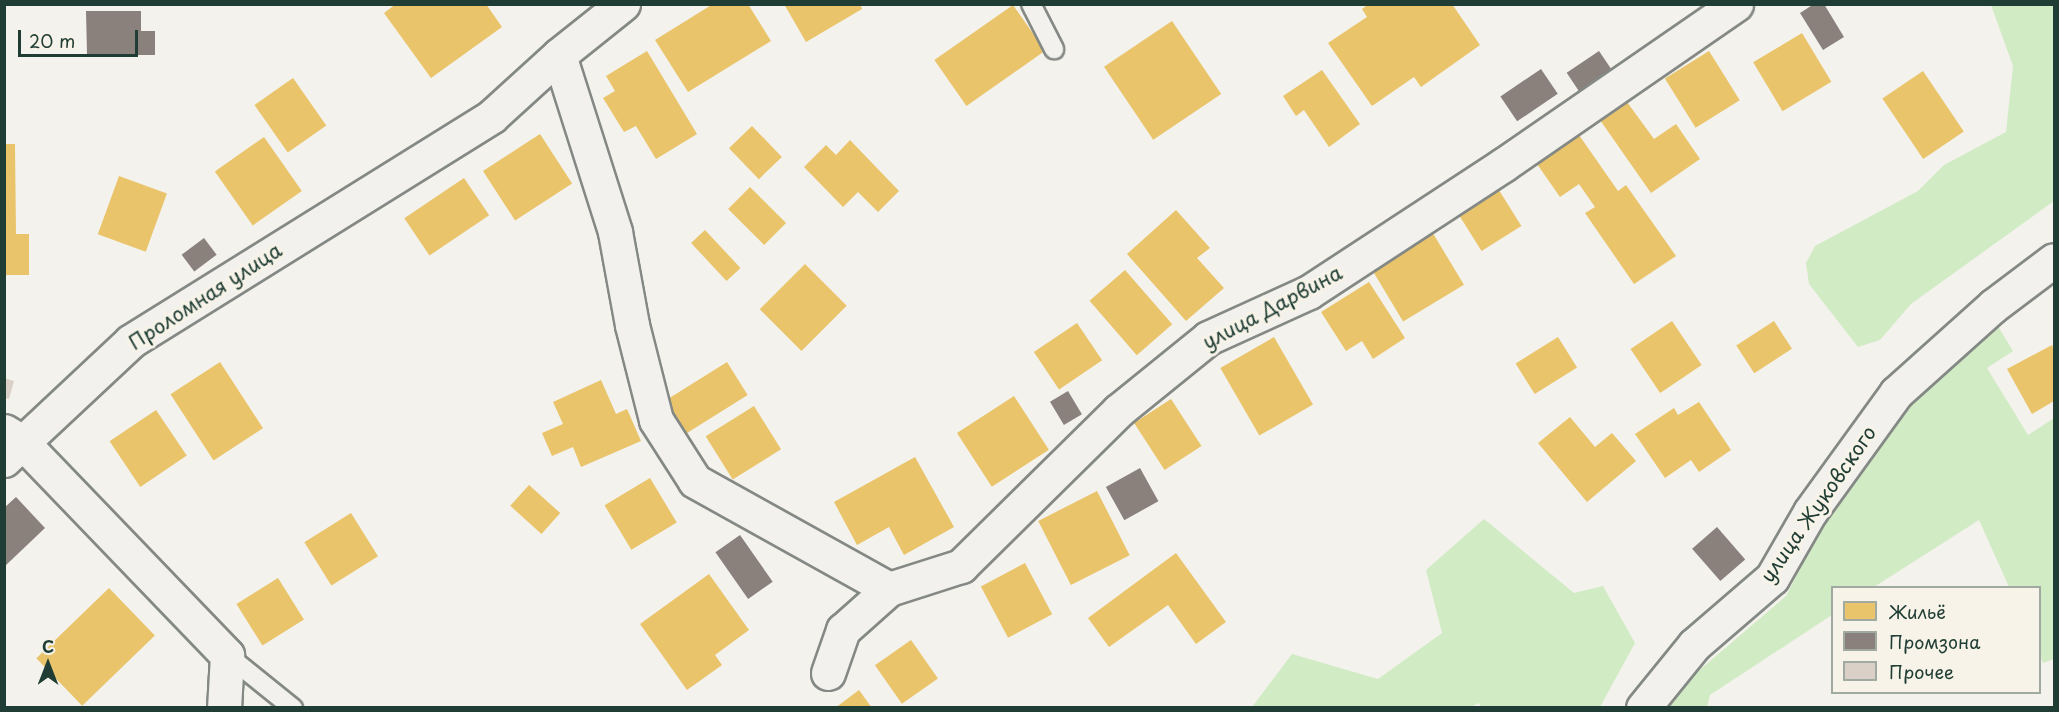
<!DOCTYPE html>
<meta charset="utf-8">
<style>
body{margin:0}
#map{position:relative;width:2059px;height:712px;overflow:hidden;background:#f4f2ec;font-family:"Playpen Sans",sans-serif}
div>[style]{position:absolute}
.green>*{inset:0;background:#d1ebc5}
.homes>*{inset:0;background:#e9c46a;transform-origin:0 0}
.industry>*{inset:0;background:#8a817c;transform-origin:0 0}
.building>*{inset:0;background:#dbd0c8}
.roads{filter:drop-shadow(2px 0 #848985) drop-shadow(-2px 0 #848985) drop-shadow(0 2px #848985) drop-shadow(0 -2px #848985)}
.lane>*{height:18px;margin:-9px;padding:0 9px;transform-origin:9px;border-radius:9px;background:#f2f1ed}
.street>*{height:33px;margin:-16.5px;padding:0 16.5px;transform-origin:16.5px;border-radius:16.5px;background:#f2f1ed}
span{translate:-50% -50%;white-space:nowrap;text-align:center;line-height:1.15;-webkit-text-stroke:6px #f7f3e8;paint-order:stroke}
.street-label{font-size:20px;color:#1f3d34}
.frame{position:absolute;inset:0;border:6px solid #1f3d34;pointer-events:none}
.legend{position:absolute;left:1831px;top:586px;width:210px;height:108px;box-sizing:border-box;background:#f7f3e8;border:2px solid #a1aaa0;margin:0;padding:8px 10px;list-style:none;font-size:18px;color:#1f3d34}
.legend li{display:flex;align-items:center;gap:12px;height:30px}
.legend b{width:30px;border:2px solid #a1aaa0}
.north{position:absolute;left:18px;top:634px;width:60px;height:60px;-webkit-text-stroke:4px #f7f3e8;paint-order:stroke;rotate:0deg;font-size:16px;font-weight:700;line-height:24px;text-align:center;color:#1f3d34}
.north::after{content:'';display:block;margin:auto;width:21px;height:27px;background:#1f3d34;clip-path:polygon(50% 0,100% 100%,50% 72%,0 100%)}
.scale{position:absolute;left:18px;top:30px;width:120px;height:27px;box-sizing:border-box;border:3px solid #1f3d34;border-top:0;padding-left:8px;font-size:18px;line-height:21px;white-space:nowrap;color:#1f3d34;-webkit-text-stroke:4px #f7f3e8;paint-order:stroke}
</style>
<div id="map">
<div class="green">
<i style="clip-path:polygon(1991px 5px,2054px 5px,2054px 201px,1911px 304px,1880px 340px,1858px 347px,1809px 284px,1806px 263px,1815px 246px,1918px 191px,1944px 165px,2006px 132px,2013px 66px)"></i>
<i style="clip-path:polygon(1996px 323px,2013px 351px,1987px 368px,2028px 435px,2054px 418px,2054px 659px,2043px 663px,2040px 656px,2040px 588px,2009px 587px,1979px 520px,1874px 587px,1832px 588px,1832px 615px,1710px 695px,1707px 707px,1655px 708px,1786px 596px,1827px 517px,1910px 401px)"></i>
<i style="clip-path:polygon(1484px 519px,1574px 593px,1603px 586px,1635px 643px,1600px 707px,1481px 708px,1479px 703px,1469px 708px,1252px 707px,1292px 654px,1378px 679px,1442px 633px,1426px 570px)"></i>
</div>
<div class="homes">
<i style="clip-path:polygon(396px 4px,486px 4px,502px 27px,431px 78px,384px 13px)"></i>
<i style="clip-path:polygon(713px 4px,748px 4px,771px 41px,688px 92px,655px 40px)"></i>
<i style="clip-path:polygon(784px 4px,860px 4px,862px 9px,806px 42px)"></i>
<i style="clip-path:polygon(1369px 4px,1452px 4px,1480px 45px,1421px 87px,1414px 77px,1372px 106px,1328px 43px,1367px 17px,1362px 9px)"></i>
<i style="left:1013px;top:5px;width:56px;height:96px;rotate:55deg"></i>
<i style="left:1172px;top:21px;width:88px;height:82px;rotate:56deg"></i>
<i style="left:1802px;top:33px;width:57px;height:57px;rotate:59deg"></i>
<i style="clip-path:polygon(647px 51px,697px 134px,656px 159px,636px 126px,624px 132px,603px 98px,615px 91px,606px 76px)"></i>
<i style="left:1709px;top:51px;width:58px;height:52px;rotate:58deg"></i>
<i style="clip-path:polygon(1322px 70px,1360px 124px,1329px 147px,1304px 110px,1296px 116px,1283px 96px)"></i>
<i style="left:1923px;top:71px;width:73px;height:49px;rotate:56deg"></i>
<i style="left:293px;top:78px;width:58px;height:47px;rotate:55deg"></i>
<i style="clip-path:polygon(1627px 102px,1654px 139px,1676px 124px,1700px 159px,1651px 193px,1600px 120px)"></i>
<i style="left:752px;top:126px;width:43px;height:32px;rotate:46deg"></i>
<i style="left:540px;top:134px;width:59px;height:68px;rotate:57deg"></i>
<i style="clip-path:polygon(1579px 135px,1618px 191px,1626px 185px,1676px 256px,1634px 284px,1585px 213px,1595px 207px,1579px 184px,1560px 197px,1537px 164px)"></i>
<i style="left:264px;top:137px;width:66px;height:60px;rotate:55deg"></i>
<i style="clip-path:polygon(850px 140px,899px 191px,878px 212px,858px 192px,843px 207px,804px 167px,826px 145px,836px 155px)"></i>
<i style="clip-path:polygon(4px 144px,15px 144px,16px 234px,29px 234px,29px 275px,4px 275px)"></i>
<i style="left:119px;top:176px;width:51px;height:62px;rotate:20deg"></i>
<i style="left:464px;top:178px;width:45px;height:72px;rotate:56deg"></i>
<i style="left:750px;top:187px;width:51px;height:31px;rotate:45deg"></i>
<i style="left:1497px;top:187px;width:46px;height:47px;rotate:58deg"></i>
<i style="clip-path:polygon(1176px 210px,1210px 248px,1197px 258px,1224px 288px,1186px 321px,1127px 254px)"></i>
<i style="left:705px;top:230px;width:52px;height:19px;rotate:47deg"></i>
<i style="left:1431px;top:230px;width:64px;height:71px;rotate:59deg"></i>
<i style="left:805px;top:264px;width:59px;height:64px;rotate:45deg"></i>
<i style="left:1125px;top:270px;width:72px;height:47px;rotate:49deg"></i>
<i style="clip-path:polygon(1369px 282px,1405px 338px,1373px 359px,1362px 341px,1346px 351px,1321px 312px)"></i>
<i style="left:1672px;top:321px;width:53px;height:50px;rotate:56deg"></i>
<i style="left:1774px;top:321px;width:33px;height:45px;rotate:57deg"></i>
<i style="left:1077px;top:323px;width:45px;height:52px;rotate:56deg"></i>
<i style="left:1274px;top:337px;width:78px;height:62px;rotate:60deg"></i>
<i style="left:1558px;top:337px;width:36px;height:50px;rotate:58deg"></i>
<i style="clip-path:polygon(2052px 345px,2054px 350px,2054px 401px,2032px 414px,2007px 369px)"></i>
<i style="left:220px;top:362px;width:79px;height:59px;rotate:57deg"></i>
<i style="left:727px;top:362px;width:39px;height:72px;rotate:58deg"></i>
<i style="clip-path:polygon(601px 380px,616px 414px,627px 409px,641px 441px,581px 467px,573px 447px,552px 456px,542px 433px,563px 424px,553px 402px)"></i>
<i style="left:1014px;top:396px;width:64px;height:68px;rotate:57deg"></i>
<i style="left:1171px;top:399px;width:56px;height:44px;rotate:57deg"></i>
<i style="clip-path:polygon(1699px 402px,1731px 450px,1699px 472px,1691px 460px,1665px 478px,1635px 434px,1674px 408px,1678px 415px)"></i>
<i style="left:754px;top:406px;width:51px;height:57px;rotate:58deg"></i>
<i style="left:156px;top:410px;width:55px;height:56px;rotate:56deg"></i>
<i style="clip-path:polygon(1570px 417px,1595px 447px,1612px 433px,1636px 461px,1587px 502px,1538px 443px)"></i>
<i style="clip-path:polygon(915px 457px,954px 527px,904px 555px,889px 527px,857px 545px,834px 502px)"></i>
<i style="left:650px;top:478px;width:52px;height:53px;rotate:59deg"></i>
<i style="left:529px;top:485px;width:42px;height:28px;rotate:42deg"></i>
<i style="left:1097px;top:491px;width:72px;height:66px;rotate:63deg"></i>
<i style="left:351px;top:513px;width:51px;height:55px;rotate:58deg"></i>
<i style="clip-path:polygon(1176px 553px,1226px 622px,1196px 644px,1168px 605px,1109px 647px,1088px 618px)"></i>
<i style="left:1025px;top:563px;width:58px;height:50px;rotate:62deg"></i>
<i style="clip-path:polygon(709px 574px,749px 630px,715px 655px,722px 665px,687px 690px,640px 624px)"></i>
<i style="left:278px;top:578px;width:49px;height:49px;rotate:58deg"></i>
<i style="left:109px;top:588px;width:66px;height:101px;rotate:46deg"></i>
<i style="left:911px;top:640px;width:47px;height:44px;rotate:55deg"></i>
<i style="clip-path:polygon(859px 690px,872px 708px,835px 708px)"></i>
</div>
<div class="industry">
<i style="clip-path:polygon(1814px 4px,1824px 4px,1844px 37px,1823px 50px,1800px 13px)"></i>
<i style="clip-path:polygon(86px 11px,141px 11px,141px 31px,155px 31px,155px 55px,87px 55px)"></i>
<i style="left:1599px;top:51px;width:23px;height:39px;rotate:56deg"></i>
<i style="left:1541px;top:69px;width:30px;height:49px;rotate:56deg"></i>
<i style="left:204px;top:238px;width:21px;height:28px;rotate:53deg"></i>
<i style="left:1068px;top:391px;width:27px;height:21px;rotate:59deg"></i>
<i style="left:1140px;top:468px;width:38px;height:39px;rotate:61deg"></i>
<i style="clip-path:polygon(16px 497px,45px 528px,4px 567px,4px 508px)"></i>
<i style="left:1717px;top:527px;width:43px;height:33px;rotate:49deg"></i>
<i style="left:740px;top:535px;width:57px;height:30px;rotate:55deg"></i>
</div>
<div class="building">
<i style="clip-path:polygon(4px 378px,14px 381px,9px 399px,4px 398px)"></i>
</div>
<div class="roads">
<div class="lane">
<i style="left:1031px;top:4px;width:51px;rotate:62.9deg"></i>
<i style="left:227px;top:655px;width:85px;rotate:38.8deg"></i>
</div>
<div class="street">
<i style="left:559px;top:55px;width:186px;rotate:72.4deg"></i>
<i style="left:615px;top:232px;width:95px;rotate:79.6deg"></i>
<i style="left:632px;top:325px;width:98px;rotate:75.8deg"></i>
<i style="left:656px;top:420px;width:72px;rotate:57.4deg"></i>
<i style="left:695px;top:481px;width:222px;rotate:29.1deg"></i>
<i style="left:4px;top:431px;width:21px;rotate:31deg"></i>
<i style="left:22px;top:442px;width:296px;rotate:46.1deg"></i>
<i style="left:227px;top:655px;width:53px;rotate:93.2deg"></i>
<i style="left:4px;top:460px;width:174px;rotate:-43.1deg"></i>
<i style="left:131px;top:341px;width:425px;rotate:-31.9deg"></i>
<i style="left:492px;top:116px;width:91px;rotate:-42.3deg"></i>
<i style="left:559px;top:55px;width:82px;rotate:-38.6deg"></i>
<i style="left:828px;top:673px;width:46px;rotate:-70.8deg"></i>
<i style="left:843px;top:630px;width:62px;rotate:-41.7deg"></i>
<i style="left:889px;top:589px;width:76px;rotate:-17.7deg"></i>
<i style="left:961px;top:566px;width:221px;rotate:-44.6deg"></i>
<i style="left:1118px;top:411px;width:116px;rotate:-39deg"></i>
<i style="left:1208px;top:338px;width:111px;rotate:-24.5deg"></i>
<i style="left:1309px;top:292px;width:232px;rotate:-33.2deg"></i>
<i style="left:1503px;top:165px;width:283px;rotate:-34.6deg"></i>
<i style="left:1643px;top:708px;width:81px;rotate:-51deg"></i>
<i style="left:1694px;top:645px;width:103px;rotate:-40.7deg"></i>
<i style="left:1772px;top:578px;width:76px;rotate:-60.1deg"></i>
<i style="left:1810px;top:512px;width:147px;rotate:-54.1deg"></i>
<i style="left:1896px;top:393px;width:130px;rotate:-41.9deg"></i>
<i style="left:1993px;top:306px;width:76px;rotate:-37deg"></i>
</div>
</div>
<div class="street-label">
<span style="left:205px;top:296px;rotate:-33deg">Проломная улица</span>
<span style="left:1272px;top:307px;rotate:-28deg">улица Дарвина</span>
<span style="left:1818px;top:504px;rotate:-55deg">улица Жуковского</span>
</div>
<div class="frame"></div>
<ul class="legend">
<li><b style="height:16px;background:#e9c46a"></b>Жильё</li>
<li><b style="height:16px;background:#8a817c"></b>Промзона</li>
<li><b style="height:16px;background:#dbd0c8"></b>Прочее</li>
</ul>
<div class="north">С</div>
<div class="scale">20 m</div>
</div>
